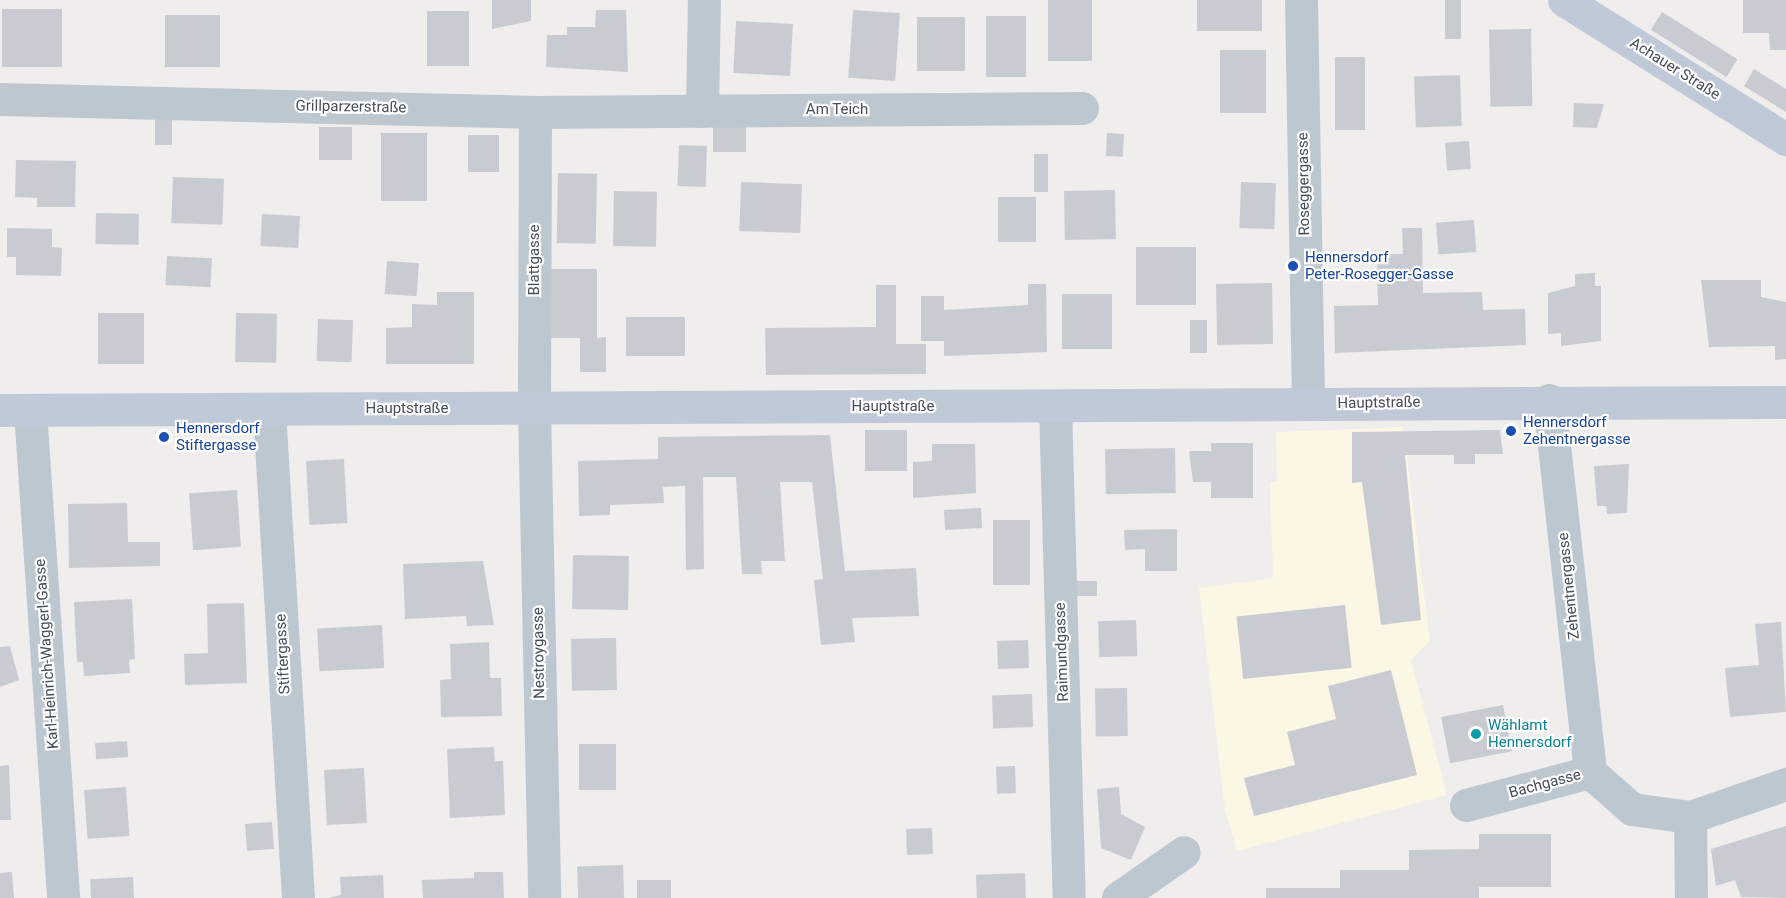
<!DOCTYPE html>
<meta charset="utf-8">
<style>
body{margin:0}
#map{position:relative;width:1786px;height:898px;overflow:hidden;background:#f0eded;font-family:Roboto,sans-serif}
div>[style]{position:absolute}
.commercial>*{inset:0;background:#fcf6e4}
.building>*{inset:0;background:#c9cbd3;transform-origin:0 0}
.street>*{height:33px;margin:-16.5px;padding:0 16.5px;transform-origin:16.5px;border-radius:16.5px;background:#bdc7d0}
.secondary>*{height:33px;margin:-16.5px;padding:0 16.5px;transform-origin:16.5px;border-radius:16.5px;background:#bfc9d7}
.dots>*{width:16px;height:16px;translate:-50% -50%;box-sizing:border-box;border:3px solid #fff;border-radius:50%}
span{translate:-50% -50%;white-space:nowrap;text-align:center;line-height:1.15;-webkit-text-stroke:4.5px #fff;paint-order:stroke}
.street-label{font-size:15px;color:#454f5b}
.transit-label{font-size:15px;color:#164399}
.left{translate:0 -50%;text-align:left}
.culture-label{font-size:15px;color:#0d838f}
</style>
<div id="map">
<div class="commercial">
<i style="clip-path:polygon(1403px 427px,1430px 641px,1411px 660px,1447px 795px,1237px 851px,1225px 810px,1199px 588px,1273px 578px,1270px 482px,1277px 481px,1276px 432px)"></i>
</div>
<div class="building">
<i style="clip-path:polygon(492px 0,531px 0,531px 21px,492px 29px)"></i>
<i style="left:1048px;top:0;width:44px;height:61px"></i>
<i style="left:1197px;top:0;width:65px;height:31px"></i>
<i style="left:1445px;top:0;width:16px;height:39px"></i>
<i style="clip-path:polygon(1743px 0,1786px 0,1786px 50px,1770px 50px,1769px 33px,1743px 33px)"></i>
<i style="left:2px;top:9px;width:60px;height:58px"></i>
<i style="clip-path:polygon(596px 10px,626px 10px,628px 72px,546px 67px,547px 35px,567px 35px,567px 27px,595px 27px)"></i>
<i style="left:853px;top:10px;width:47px;height:68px;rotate:4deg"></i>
<i style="left:427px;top:11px;width:42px;height:55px"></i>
<i style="left:1662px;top:12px;width:89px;height:21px;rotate:32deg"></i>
<i style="left:220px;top:15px;width:52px;height:55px;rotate:90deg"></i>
<i style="left:986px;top:16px;width:40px;height:61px"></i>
<i style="left:917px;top:17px;width:48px;height:54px"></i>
<i style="left:736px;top:21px;width:57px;height:52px;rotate:3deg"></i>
<i style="left:1531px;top:29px;width:77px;height:42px;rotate:89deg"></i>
<i style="left:1220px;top:50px;width:46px;height:63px"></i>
<i style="left:1335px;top:57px;width:30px;height:73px"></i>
<i style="clip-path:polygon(1754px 69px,1786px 89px,1786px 112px,1744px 86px)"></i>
<i style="left:1460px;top:75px;width:51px;height:46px;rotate:88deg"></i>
<i style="clip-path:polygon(1574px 103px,1604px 104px,1597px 128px,1573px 127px)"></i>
<i style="left:155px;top:118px;width:17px;height:27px"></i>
<i style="left:713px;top:124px;width:33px;height:28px"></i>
<i style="left:319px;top:127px;width:33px;height:33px"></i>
<i style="left:381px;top:133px;width:46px;height:68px"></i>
<i style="left:1107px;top:133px;width:17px;height:23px;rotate:3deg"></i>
<i style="left:468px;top:135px;width:31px;height:37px"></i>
<i style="left:1469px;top:141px;width:28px;height:24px;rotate:86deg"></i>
<i style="left:679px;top:145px;width:28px;height:41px;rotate:2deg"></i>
<i style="left:1034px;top:154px;width:14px;height:38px"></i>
<i style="clip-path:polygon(16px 160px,76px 161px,75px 207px,37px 207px,37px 198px,15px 197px)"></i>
<i style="left:558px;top:173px;width:39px;height:70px;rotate:1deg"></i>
<i style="left:173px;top:177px;width:51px;height:46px;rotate:2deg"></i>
<i style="left:741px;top:182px;width:61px;height:49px;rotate:2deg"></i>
<i style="left:1241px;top:182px;width:35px;height:46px;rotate:2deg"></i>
<i style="left:1115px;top:190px;width:49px;height:51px;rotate:89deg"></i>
<i style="left:614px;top:191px;width:43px;height:55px;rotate:1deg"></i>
<i style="left:998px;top:197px;width:38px;height:45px"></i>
<i style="left:96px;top:213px;width:43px;height:31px;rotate:1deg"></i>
<i style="left:262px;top:214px;width:38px;height:32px;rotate:3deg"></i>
<i style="left:1474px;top:220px;width:32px;height:38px;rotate:86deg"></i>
<i style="clip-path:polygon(7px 228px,52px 229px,52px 247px,62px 248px,61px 276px,16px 275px,16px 257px,7px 257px)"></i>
<i style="clip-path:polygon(1402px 228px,1422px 228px,1423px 293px,1482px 292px,1483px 310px,1525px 309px,1526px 345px,1335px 353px,1334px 306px,1378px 305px,1377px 254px,1403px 254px)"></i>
<i style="left:1136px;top:247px;width:60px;height:58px"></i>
<i style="left:167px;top:256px;width:45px;height:29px;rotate:3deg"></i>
<i style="left:387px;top:261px;width:32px;height:33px;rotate:4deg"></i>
<i style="clip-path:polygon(550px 269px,597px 269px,597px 338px,606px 337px,606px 372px,580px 372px,580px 338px,550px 338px)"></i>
<i style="clip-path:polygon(1595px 273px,1595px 286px,1601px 286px,1601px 341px,1561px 346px,1561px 333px,1548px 334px,1548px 293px,1575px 286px,1575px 274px)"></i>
<i style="clip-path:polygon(1701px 280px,1761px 280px,1761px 297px,1786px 302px,1786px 359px,1775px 360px,1775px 346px,1709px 347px)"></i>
<i style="left:1272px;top:283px;width:61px;height:56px;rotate:89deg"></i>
<i style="clip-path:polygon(1028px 284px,1046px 284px,1047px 352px,944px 356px,944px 341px,921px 341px,921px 296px,944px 296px,944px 310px,1028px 305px)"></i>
<i style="clip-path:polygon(876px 285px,896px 285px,896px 344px,926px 344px,926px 374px,766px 375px,765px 328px,876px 327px)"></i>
<i style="clip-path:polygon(437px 292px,474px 292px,474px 364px,386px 364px,386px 328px,412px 327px,412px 304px,437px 305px)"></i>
<i style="left:1062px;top:294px;width:50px;height:55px"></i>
<i style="left:98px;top:313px;width:46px;height:51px"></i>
<i style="left:236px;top:313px;width:41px;height:49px;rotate:1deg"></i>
<i style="left:626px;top:317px;width:59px;height:39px"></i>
<i style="left:318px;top:319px;width:35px;height:42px;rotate:2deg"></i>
<i style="left:1190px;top:320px;width:17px;height:33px"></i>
<i style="left:865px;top:430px;width:42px;height:41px"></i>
<i style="clip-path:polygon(1500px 430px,1503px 454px,1475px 454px,1475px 464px,1454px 464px,1454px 455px,1405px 455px,1421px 620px,1381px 625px,1362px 482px,1352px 483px,1352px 432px)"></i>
<i style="clip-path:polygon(830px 435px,845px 571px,916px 568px,919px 616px,852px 618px,855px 642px,821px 645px,814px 580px,823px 579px,812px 482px,780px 482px,785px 561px,761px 561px,762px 574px,742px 574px,736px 477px,703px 477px,704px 569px,686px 570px,685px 486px,663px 487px,664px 503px,610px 505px,610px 515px,579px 516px,578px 461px,658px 459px,658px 437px)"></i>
<i style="clip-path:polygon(1211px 443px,1253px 443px,1253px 498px,1211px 498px,1211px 482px,1193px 482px,1189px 451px,1211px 451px)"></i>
<i style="clip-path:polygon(932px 444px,975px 444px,976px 493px,913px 498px,913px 462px,932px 461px)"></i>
<i style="left:1175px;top:448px;width:45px;height:70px;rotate:89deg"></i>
<i style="left:344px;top:459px;width:64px;height:38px;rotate:87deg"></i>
<i style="clip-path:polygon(1629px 464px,1627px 513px,1607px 514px,1606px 506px,1597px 506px,1594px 466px)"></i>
<i style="left:237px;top:490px;width:57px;height:48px;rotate:86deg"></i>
<i style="clip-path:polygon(127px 503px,128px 542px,160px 542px,160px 566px,69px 568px,68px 504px)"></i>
<i style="left:981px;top:508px;width:20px;height:37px;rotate:87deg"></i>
<i style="left:993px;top:520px;width:37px;height:65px"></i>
<i style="clip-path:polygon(1177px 529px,1177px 571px,1145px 571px,1145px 549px,1125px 550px,1124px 530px)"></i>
<i style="left:573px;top:555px;width:56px;height:54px;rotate:1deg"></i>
<i style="clip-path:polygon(483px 561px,494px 625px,467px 626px,466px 616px,405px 619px,403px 564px)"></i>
<i style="left:1073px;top:581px;width:24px;height:15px"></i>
<i style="clip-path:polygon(132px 599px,135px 659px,129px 660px,130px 673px,84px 676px,83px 662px,77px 662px,74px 602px)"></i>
<i style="clip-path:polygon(244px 603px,247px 683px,185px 685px,184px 654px,208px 653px,207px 604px)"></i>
<i style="left:1345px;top:605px;width:63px;height:109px;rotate:84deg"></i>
<i style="left:1136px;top:620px;width:36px;height:38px;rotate:88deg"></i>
<i style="clip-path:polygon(1781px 622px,1786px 712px,1730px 717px,1725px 668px,1759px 665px,1755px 624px)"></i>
<i style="left:382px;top:625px;width:43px;height:65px;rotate:87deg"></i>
<i style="left:616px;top:638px;width:52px;height:45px;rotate:89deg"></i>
<i style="left:1028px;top:640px;width:28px;height:31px;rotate:88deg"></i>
<i style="clip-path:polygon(489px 642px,490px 678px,501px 678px,502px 716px,441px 717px,440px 680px,451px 679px,450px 644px)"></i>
<i style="clip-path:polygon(10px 646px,19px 680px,0 687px,0 647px)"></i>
<i style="clip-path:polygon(1391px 670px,1417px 775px,1254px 816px,1244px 778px,1295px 765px,1287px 732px,1336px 719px,1328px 686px)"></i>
<i style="left:1127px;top:688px;width:48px;height:32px;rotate:89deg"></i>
<i style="left:1032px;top:694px;width:33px;height:40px;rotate:88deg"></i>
<i style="left:1503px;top:705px;width:47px;height:63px;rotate:79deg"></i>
<i style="left:127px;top:741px;width:16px;height:32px;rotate:86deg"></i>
<i style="left:579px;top:744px;width:37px;height:46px"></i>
<i style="clip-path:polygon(494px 747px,495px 761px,503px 761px,505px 815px,450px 818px,447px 749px)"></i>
<i style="clip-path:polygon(9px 765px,11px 820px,0 820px,0 766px)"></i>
<i style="left:1015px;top:766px;width:27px;height:19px;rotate:88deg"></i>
<i style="left:364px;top:768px;width:55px;height:40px;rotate:87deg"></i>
<i style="left:126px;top:787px;width:49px;height:42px;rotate:86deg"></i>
<i style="clip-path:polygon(1119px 787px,1121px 814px,1145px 827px,1131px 860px,1101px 848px,1097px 789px)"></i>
<i style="left:272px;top:822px;width:27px;height:27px;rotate:86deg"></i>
<i style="clip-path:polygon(1786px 826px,1786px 898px,1741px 897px,1735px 880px,1716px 886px,1711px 849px)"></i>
<i style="left:932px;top:828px;width:26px;height:26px;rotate:88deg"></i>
<i style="clip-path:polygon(1479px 834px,1551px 834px,1551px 887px,1479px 887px,1479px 898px,1266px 898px,1266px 888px,1340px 888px,1340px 870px,1409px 870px,1409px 850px,1479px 849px)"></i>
<i style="left:623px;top:865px;width:33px;height:46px;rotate:88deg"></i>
<i style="clip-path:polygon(12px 872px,14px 898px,0 898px,0 873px)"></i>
<i style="clip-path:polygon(474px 872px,503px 872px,504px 898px,423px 898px,422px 880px,474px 878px)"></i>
<i style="left:1025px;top:873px;width:25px;height:49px;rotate:88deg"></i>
<i style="clip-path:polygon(383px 875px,384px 898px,328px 898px,341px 895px,340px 877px)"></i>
<i style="left:133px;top:877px;width:21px;height:43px;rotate:87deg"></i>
<i style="left:671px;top:880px;width:18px;height:34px;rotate:90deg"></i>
</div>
<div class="street">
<i style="left:1301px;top:0;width:404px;rotate:89deg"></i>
<i style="left:0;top:99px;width:535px;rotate:1.39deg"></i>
<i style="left:535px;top:112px;width:547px;rotate:-0.42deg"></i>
<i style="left:702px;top:111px;width:111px;rotate:-89deg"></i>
<i style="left:535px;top:112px;width:297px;rotate:90.2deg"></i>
<i style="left:534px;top:409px;width:489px;rotate:88.8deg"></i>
<i style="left:1549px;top:400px;width:374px;rotate:83.7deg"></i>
<i style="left:1055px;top:406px;width:492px;rotate:88.4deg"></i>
<i style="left:269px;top:410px;width:489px;rotate:86.6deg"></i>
<i style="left:30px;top:411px;width:488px;rotate:86.1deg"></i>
<i style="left:1466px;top:805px;width:128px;rotate:-14.9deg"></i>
<i style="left:1590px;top:772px;width:56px;rotate:41.4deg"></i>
<i style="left:1632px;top:809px;width:59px;rotate:7.9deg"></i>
<i style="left:1690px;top:817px;width:102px;rotate:-19deg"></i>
<i style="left:1690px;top:817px;width:81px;rotate:89.3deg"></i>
<i style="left:1118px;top:898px;width:80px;rotate:-34.9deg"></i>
</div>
<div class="secondary">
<i style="left:1564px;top:0;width:262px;rotate:32.1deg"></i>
<i style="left:0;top:410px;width:1786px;rotate:-0.26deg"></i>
</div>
<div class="dots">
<i style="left:1293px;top:266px;background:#1a4fb4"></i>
<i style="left:1511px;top:431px;background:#1a4fb4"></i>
<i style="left:164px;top:437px;background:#1a4fb4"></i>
<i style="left:1476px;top:734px;background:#0f9aa8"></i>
</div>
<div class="street-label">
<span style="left:1675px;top:69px;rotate:32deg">Achauer Straße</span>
<span style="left:351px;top:107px;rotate:1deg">Grillparzerstraße</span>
<span style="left:837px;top:110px">Am Teich</span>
<span style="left:1304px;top:184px;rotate:-91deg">Roseggergasse</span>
<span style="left:535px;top:260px;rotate:-90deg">Blattgasse</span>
<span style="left:1379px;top:403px;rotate:-1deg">Hauptstraße</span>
<span style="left:893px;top:407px">Hauptstraße</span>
<span style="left:407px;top:409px">Hauptstraße</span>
<span style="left:1569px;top:586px;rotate:-96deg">Zehentnergasse</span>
<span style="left:1062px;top:652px;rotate:-92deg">Raimundgasse</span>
<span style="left:539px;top:653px;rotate:-91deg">Nestroygasse</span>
<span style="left:47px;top:654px;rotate:-94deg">Karl-Heinrich-Waggerl-Gasse</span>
<span style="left:283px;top:654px;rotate:-93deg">Stiftergasse</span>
<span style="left:1545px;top:784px;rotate:-15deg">Bachgasse</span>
</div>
<div class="transit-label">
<span class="left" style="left:1305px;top:266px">Hennersdorf<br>Peter-Rosegger-Gasse</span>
<span class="left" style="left:1523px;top:431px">Hennersdorf<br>Zehentnergasse</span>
<span class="left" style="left:176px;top:437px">Hennersdorf<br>Stiftergasse</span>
</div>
<div class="culture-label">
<span class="left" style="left:1488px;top:734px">Wählamt<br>Hennersdorf</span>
</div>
</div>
